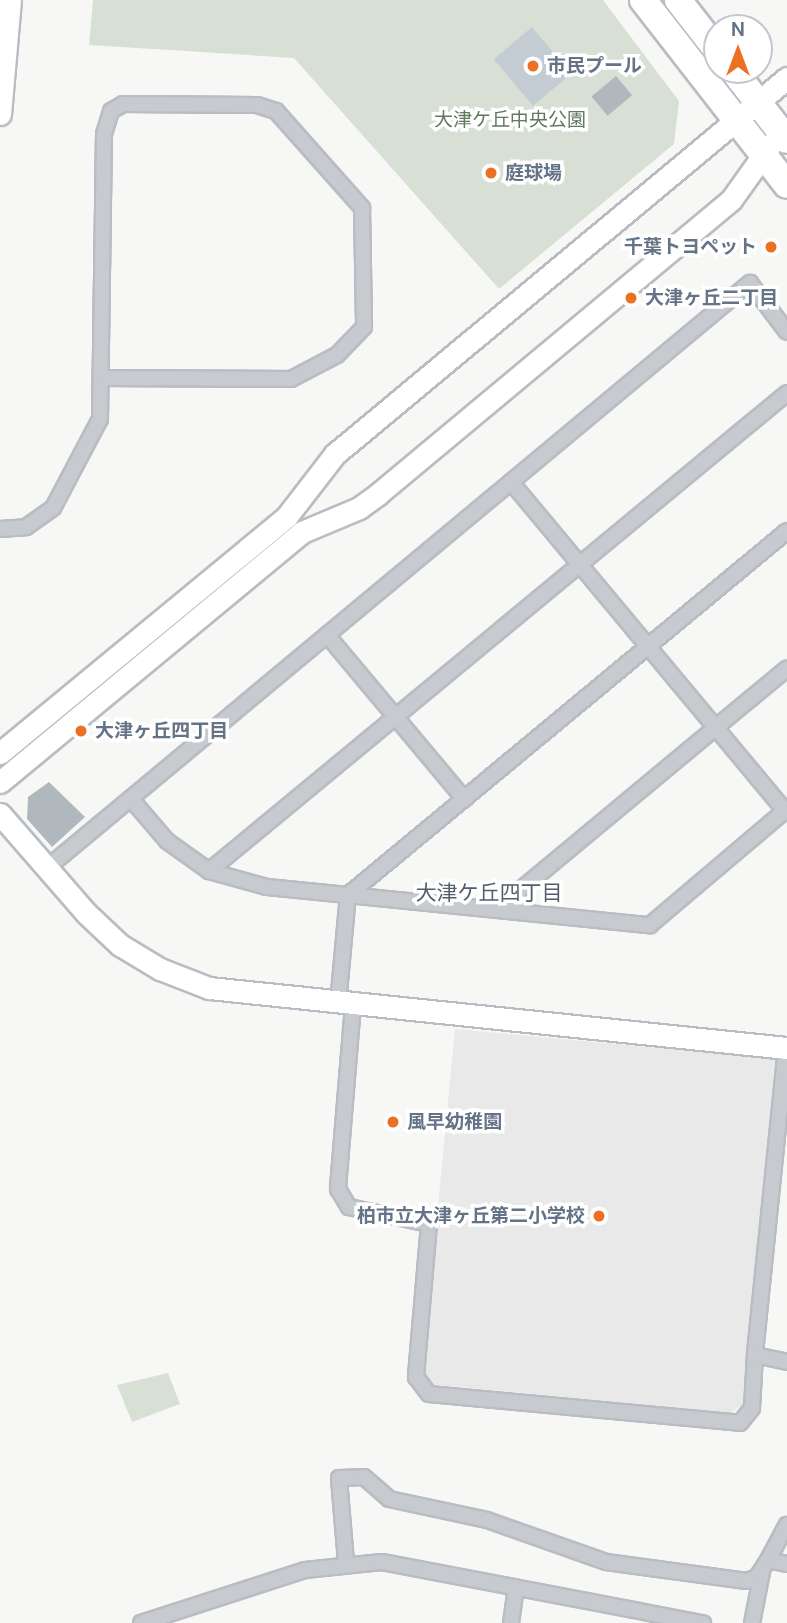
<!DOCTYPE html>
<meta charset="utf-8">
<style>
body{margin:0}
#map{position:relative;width:787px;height:1623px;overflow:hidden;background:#f7f8f5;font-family:"DM Sans","Noto Sans JP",sans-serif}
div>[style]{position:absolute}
.built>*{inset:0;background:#e8e9e8}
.green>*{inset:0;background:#d8e0d6}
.water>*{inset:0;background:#c4ccd3;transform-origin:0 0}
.building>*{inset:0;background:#b0b7bd;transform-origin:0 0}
.roads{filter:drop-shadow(2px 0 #b9bdc3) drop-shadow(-2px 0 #b9bdc3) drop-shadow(0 2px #b9bdc3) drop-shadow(0 -2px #b9bdc3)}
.street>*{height:14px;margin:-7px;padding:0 7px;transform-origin:7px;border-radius:7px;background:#c7cace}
.secondary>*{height:21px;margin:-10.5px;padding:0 10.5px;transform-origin:10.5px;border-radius:10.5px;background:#fff}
.highway>*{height:26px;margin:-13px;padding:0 13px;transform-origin:13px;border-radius:13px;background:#fff}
.dots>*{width:19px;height:19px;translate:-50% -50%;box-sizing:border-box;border:4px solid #fff;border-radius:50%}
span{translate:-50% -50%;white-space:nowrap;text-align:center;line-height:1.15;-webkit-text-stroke:7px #fff;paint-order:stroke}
.poi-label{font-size:19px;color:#657387;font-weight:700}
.left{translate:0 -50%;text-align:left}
.right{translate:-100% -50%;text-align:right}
.park-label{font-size:19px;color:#627960}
.neighbourhood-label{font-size:21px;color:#545d6c}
.north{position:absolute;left:703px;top:14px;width:70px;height:70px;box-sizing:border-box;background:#fff;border:2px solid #c1c7cf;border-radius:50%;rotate:0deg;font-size:19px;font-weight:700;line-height:28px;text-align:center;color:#657387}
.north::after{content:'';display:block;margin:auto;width:24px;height:32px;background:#ec7021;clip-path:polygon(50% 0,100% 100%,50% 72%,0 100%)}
</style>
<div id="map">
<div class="built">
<i style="clip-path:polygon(455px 1029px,778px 1059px,743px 1404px,731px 1413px,429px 1384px,422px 1373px)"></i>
</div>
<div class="green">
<i style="clip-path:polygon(93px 0,603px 0,679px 101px,674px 144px,499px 289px,294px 58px,89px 45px)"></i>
<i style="clip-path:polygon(168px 1373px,180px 1404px,132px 1422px,117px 1385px)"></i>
</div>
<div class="water">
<i style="left:532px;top:27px;width:61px;height:50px;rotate:50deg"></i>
</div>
<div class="building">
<i style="left:616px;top:76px;width:25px;height:32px;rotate:50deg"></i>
<i style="clip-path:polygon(49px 782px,85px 817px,52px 847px,27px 819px,28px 797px)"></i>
</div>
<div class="roads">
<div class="street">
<i style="left:511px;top:482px;width:431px;rotate:50.2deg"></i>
<i style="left:0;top:529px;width:26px;rotate:-4deg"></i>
<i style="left:26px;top:527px;width:33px;rotate:-35deg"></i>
<i style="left:53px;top:508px;width:101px;rotate:-62.2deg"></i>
<i style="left:100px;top:419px;width:285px;rotate:-89.2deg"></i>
<i style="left:104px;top:134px;width:24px;rotate:-73deg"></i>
<i style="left:111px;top:111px;width:14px;rotate:-30deg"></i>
<i style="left:123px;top:104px;width:134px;rotate:0.4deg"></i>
<i style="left:257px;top:105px;width:20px;rotate:18deg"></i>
<i style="left:276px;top:111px;width:130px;rotate:48.4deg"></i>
<i style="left:362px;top:208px;width:119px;rotate:89deg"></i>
<i style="left:364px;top:327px;width:39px;rotate:134deg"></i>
<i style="left:337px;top:355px;width:52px;rotate:152.4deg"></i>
<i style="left:291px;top:379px;width:188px;rotate:-179.7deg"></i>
<i style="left:327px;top:635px;width:214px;rotate:50.1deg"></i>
<i style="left:131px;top:799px;width:55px;rotate:49.4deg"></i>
<i style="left:167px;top:841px;width:52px;rotate:35.5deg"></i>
<i style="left:209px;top:871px;width:60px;rotate:15.4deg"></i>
<i style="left:267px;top:887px;width:385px;rotate:5.7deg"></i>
<i style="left:650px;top:925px;width:180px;rotate:-40.3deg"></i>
<i style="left:47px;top:868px;width:915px;rotate:-39.77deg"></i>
<i style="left:750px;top:283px;width:61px;rotate:52.9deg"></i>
<i style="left:209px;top:871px;width:750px;rotate:-39.59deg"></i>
<i style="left:496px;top:910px;width:378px;rotate:-39.7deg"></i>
<i style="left:338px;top:1004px;width:109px;rotate:-84.8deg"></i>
<i style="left:348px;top:895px;width:570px;rotate:-39.66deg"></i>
<i style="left:353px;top:1005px;width:185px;rotate:94.7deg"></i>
<i style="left:338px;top:1189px;width:21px;rotate:59deg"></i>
<i style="left:349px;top:1207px;width:82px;rotate:12deg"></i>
<i style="left:429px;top:1224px;width:154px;rotate:94.9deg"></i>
<i style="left:416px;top:1377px;width:21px;rotate:53deg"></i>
<i style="left:429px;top:1394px;width:312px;rotate:5.3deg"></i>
<i style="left:740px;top:1423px;width:19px;rotate:-51deg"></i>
<i style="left:752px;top:1408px;width:53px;rotate:-86.8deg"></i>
<i style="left:786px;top:1048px;width:309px;rotate:95.8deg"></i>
<i style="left:755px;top:1355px;width:33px;rotate:12deg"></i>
<i style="left:768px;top:1560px;width:40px;rotate:-62deg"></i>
<i style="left:346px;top:1562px;width:84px;rotate:-94.8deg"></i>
<i style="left:339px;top:1478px;width:25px;rotate:-2deg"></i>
<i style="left:364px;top:1477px;width:33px;rotate:41deg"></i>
<i style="left:389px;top:1499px;width:100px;rotate:12.1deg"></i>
<i style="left:487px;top:1520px;width:126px;rotate:19.4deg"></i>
<i style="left:606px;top:1562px;width:142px;rotate:7.7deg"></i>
<i style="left:747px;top:1581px;width:11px;rotate:-22deg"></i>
<i style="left:757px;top:1577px;width:20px;rotate:-57deg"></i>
<i style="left:768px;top:1560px;width:19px;rotate:12deg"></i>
<i style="left:141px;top:1623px;width:172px;rotate:-17.9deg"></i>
<i style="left:305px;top:1570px;width:77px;rotate:-5.9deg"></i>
<i style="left:382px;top:1562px;width:327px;rotate:10.8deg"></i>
<i style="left:511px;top:1623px;width:36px;rotate:-82deg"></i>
<i style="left:752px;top:1623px;width:52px;rotate:-78.9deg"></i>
</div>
<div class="secondary">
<i style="left:0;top:114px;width:114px;rotate:-85deg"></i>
<i style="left:0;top:753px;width:372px;rotate:-39.5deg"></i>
<i style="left:287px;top:516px;width:78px;rotate:-52.3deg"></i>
<i style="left:335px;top:454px;width:588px;rotate:-39.76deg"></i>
<i style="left:0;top:782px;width:392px;rotate:-39.6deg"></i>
<i style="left:302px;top:532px;width:62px;rotate:-22.8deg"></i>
<i style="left:359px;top:508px;width:24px;rotate:-36deg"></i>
<i style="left:378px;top:494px;width:459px;rotate:-39.8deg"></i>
<i style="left:731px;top:200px;width:69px;rotate:-54.5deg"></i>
<i style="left:0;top:814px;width:131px;rotate:49deg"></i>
<i style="left:86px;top:913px;width:47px;rotate:43.3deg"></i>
<i style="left:120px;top:945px;width:47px;rotate:31deg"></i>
<i style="left:160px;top:969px;width:53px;rotate:21.2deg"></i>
<i style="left:209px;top:988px;width:581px;rotate:5.93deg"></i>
</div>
<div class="highway">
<i style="left:643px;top:0;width:234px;rotate:52.1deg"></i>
<i style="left:678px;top:0;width:63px;rotate:52deg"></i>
<i style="left:733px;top:70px;width:88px;rotate:52.4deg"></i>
</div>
</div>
<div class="dots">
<i style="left:533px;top:66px;background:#ec7021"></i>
<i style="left:491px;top:173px;background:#ec7021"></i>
<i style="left:771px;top:247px;background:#ec7021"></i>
<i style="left:631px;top:298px;background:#ec7021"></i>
<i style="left:81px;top:731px;background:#ec7021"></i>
<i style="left:393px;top:1122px;background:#ec7021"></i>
<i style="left:599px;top:1216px;background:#ec7021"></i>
</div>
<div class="poi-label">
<span class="left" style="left:547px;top:66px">市民プール</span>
<span class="left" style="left:505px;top:173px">庭球場</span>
<span class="right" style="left:757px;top:247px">千葉トヨペット</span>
<span class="left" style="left:645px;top:298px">大津ヶ丘二丁目</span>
<span class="left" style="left:95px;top:731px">大津ヶ丘四丁目</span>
<span class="left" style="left:407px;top:1122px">風早幼稚園</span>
<span class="right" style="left:585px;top:1216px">柏市立大津ヶ丘第二小学校</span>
</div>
<div class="park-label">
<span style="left:510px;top:120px">大津ケ丘中央公園</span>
</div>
<div class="neighbourhood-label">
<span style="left:489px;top:893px">大津ケ丘四丁目</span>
</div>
<div class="north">N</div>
</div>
